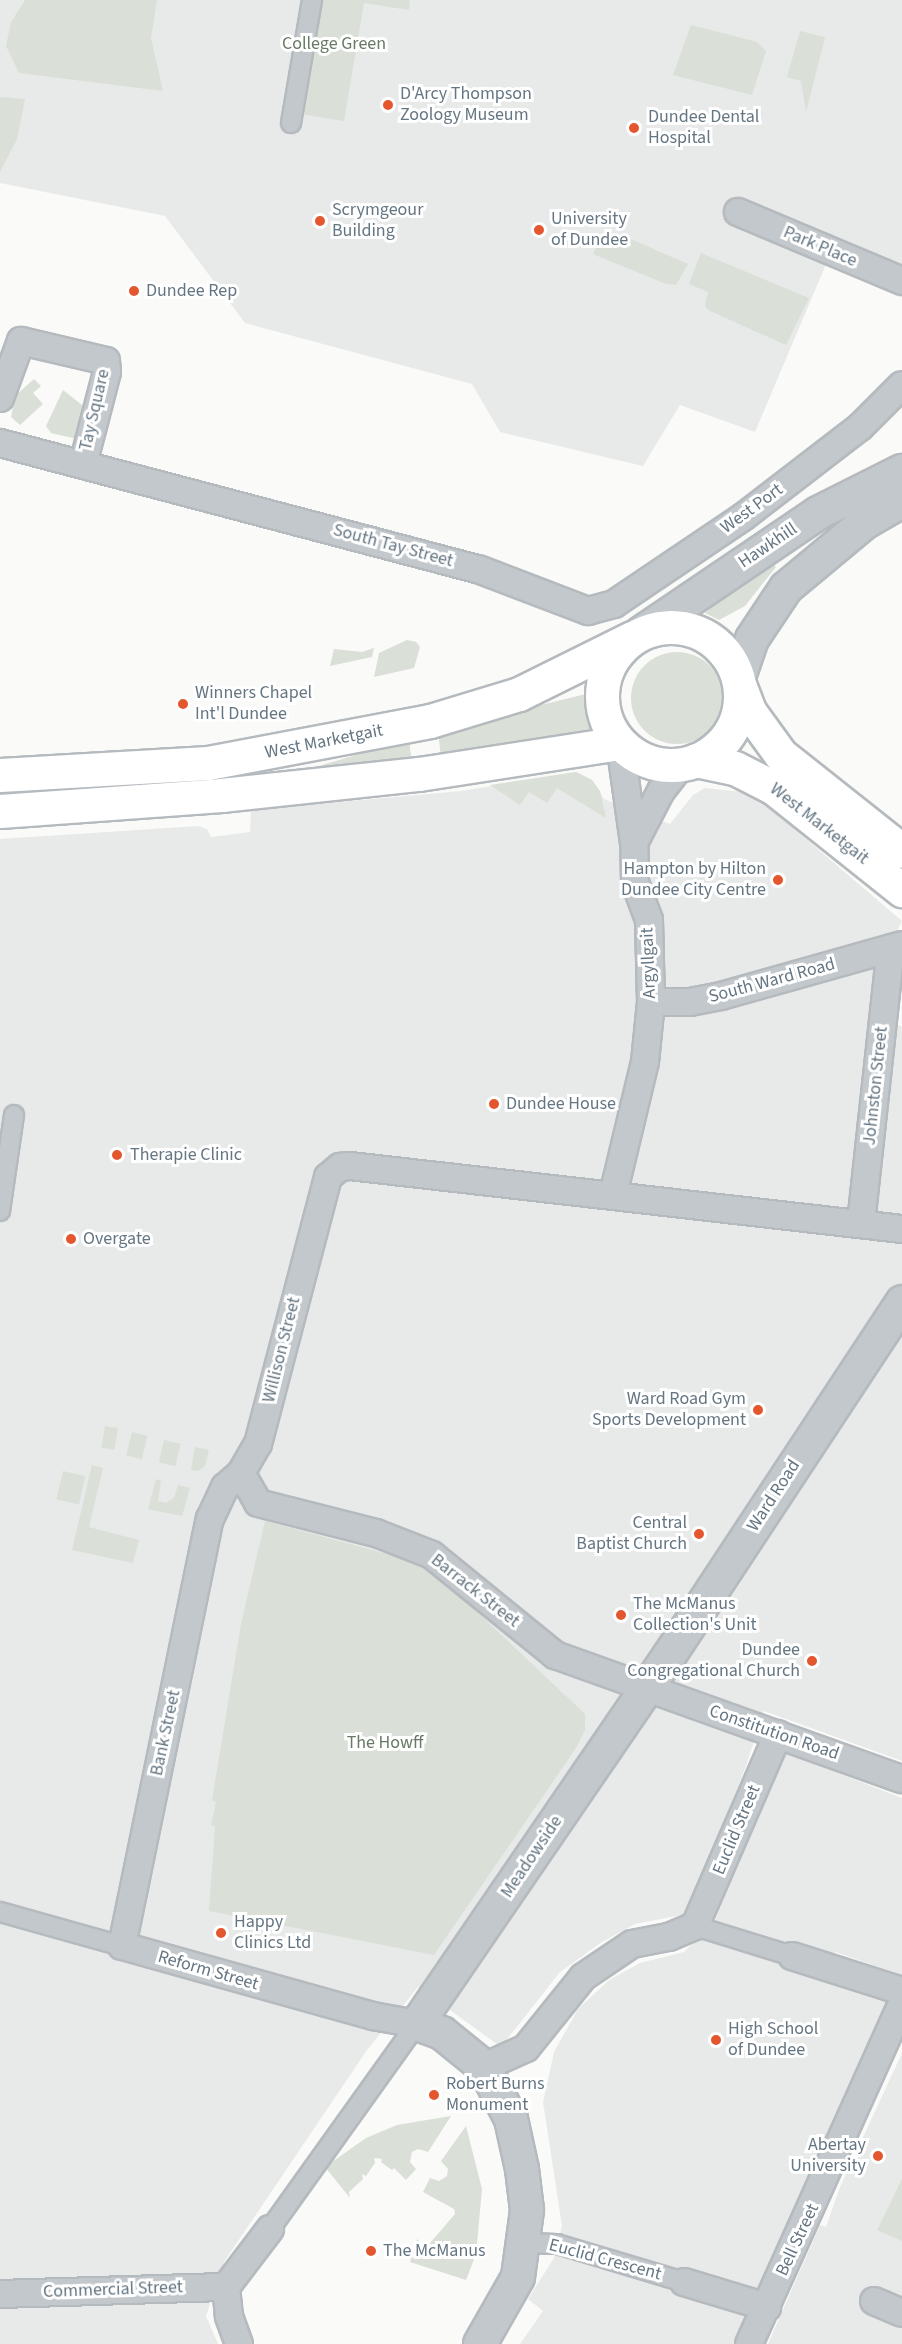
<!DOCTYPE html>
<style>
body{margin:0}
#map{position:relative;width:902px;height:2344px;overflow:hidden;background:#fafaf8;font-family:"Source Sans 3",sans-serif}
div>[style]{position:absolute}
.built>*{inset:0;background:#e8e9e9}
.green>*{inset:0;background:#dadfd7;transform-origin:0 0}
.round{border-radius:50%}
.roads{filter:drop-shadow(2px 0 #b5babe) drop-shadow(-2px 0 #b5babe) drop-shadow(0 2px #b5babe) drop-shadow(0 -2px #b5babe)}
.pedestrian>*{height:18px;margin:-9px;padding:0 9px;transform-origin:9px;border-radius:9px;background:#c3c8cc}
.minor>*{height:26px;margin:-13px;padding:0 13px;transform-origin:13px;border-radius:13px;background:#c3c8cc}
.tertiary>*{height:32px;margin:-16px;padding:0 16px;transform-origin:16px;border-radius:16px;background:#c3c8cc}
.primary>*{height:33px;margin:-16.5px;padding:0 16.5px;transform-origin:16.5px;border-radius:16.5px;background:#fff}
.primary>.ring{margin:-16.5px;padding:0;box-sizing:content-box;background:none;border:33px solid #fff;border-radius:50%}
.dots>*{width:16px;height:16px;translate:-50% -50%;box-sizing:border-box;border:3px solid #fff;border-radius:50%}
span{translate:-50% -50%;white-space:nowrap;text-align:center;line-height:1.15;-webkit-text-stroke:6px #fff;paint-order:stroke}
.park-label{font-size:18px;color:#687a64}
.poi-label{font-size:18px;color:#657683}
.left{translate:0 -50%;text-align:left}
.right{translate:-100% -50%;text-align:right}
.street-label{font-size:18px;color:#657683}
</style>
<div id="map">
<div class="built">
<i style="clip-path:polygon(0 0,902px 0,902px 271px,835px 243px,755px 432px,680px 405px,643px 466px,500px 432px,472px 384px,245px 323px,165px 216px,0 183px)"></i>
<i style="clip-path:polygon(576px 772px,592px 780px,604px 799px,670px 824px,693px 795px,705px 788px,752px 793px,902px 921px,878px 971px,874px 1013px,902px 1027px,902px 1761px,764px 1711px,747px 1763px,687px 1914px,635px 1924px,602px 1942px,560px 1972px,501px 2047px,418px 1987px,367px 2050px,224px 2262px,206px 2316px,218px 2344px,0 2344px,0 839px,198px 826px,207px 829px,211px 837px,250px 832px,251px 810px,461px 791px)"></i>
<i style="clip-path:polygon(782px 1751px,902px 1798px,902px 1975px,835px 1952px,824px 1978px,890px 1998px,737px 2344px,520px 2344px,543px 2311px,528px 2299px,554px 2258px,562px 2226px,543px 2102px,554px 2052px,578px 2009px,609px 1980px,640px 1963px,684px 1952px,715px 1921px)"></i>
<i style="clip-path:polygon(902px 2053px,902px 2344px,768px 2344px,820px 2225px,826px 2227px,840px 2187px)"></i>
</div>
<div class="green">
<i style="clip-path:polygon(25px 0,157px 0,151px 38px,163px 91px,19px 73px,6px 46px,11px 22px)"></i>
<i style="clip-path:polygon(317px 0,410px 0,409px 10px,364px 3px,344px 121px,299px 114px)"></i>
<i style="clip-path:polygon(691px 25px,757px 42px,766px 51px,752px 95px,673px 75px)"></i>
<i style="clip-path:polygon(800px 31px,825px 37px,806px 112px,801px 81px,787px 77px)"></i>
<i style="clip-path:polygon(4px 97px,25px 99px,17px 139px,0 172px,0 98px)"></i>
<i style="clip-path:polygon(617px 233px,688px 264px,676px 285px,666px 284px,593px 254px,602px 234px)"></i>
<i style="clip-path:polygon(701px 253px,809px 298px,786px 345px,708px 310px,705px 306px,708px 292px,689px 284px)"></i>
<i style="clip-path:polygon(34px 379px,41px 386px,33px 393px,43px 404px,20px 425px,11px 417px,15px 396px)"></i>
<i style="clip-path:polygon(63px 390px,91px 412px,77px 439px,51px 433px,46px 426px)"></i>
<i style="clip-path:polygon(769px 560px,776px 567px,745px 606px,719px 620px,705px 613px)"></i>
<i style="clip-path:polygon(407px 640px,416px 642px,420px 647px,414px 668px,374px 677px,379px 653px)"></i>
<i style="clip-path:polygon(374px 648px,372px 657px,330px 666px,334px 649px,362px 652px)"></i>
<i class="round" style="left:631px;top:652px;width:92px;height:92px"></i>
<i style="clip-path:polygon(590px 693px,596px 728px,441px 758px,438px 730px)"></i>
<i style="clip-path:polygon(409px 739px,412px 764px,306px 770px)"></i>
<i style="clip-path:polygon(576px 772px,592px 780px,600px 791px,606px 818px,557px 788px,547px 803px,529px 792px,520px 805px,490px 785px)"></i>
<i style="left:105px;top:1426px;width:13px;height:22px;rotate:9deg"></i>
<i style="left:132px;top:1432px;width:16px;height:24px;rotate:14deg"></i>
<i style="left:164px;top:1440px;width:17px;height:23px;rotate:13deg"></i>
<i style="clip-path:polygon(195px 1447px,209px 1450px,205px 1466px,198px 1471px,191px 1470px)"></i>
<i style="clip-path:polygon(92px 1465px,103px 1468px,89px 1527px,139px 1540px,133px 1563px,72px 1550px)"></i>
<i style="left:63px;top:1471px;width:23px;height:29px;rotate:13deg"></i>
<i style="clip-path:polygon(156px 1479px,161px 1481px,158px 1501px,166px 1503px,174px 1498px,178px 1485px,190px 1488px,182px 1516px,148px 1509px)"></i>
<i style="clip-path:polygon(265px 1521px,398px 1557px,437px 1574px,585px 1714px,585px 1730px,576px 1748px,434px 1955px,209px 1911px,215px 1827px,211px 1825px,216px 1802px,212px 1800px,241px 1624px)"></i>
<i style="clip-path:polygon(451px 2116px,428px 2152px,418px 2149px,412px 2152px,410px 2162px,416px 2169px,406px 2180px,394px 2168px,392px 2170px,381px 2162px,382px 2159px,374px 2158px,375px 2163px,366px 2176px,362px 2174px,363px 2179px,349px 2192px,350px 2198px,325px 2167px,366px 2138px,397px 2125px)"></i>
<i style="clip-path:polygon(466px 2126px,482px 2189px,476px 2254px,466px 2280px,410px 2262px,417px 2239px,425px 2248px,431px 2248px,430px 2243px,455px 2214px,454px 2209px,423px 2192px,430px 2178px,439px 2181px,447px 2176px,448px 2169px,441px 2161px)"></i>
<i style="clip-path:polygon(902px 2179px,902px 2241px,877px 2230px)"></i>
</div>
<div class="roads">
<div class="pedestrian">
<i style="left:291px;top:123px;width:125px;rotate:-80.3deg"></i>
<i style="left:0;top:1211px;width:97px;rotate:-81.7deg"></i>
<i style="left:0;top:1912px;width:127px;rotate:15.6deg"></i>
<i style="left:695px;top:1926px;width:102px;rotate:17.2deg"></i>
<i style="left:270px;top:2229px;width:252px;rotate:-54.4deg"></i>
<i style="left:525px;top:2243px;width:32px;rotate:2deg"></i>
<i style="left:557px;top:2244px;width:133px;rotate:16.7deg"></i>
</div>
<div class="minor">
<i style="left:738px;top:212px;width:178px;rotate:22.8deg"></i>
<i style="left:0;top:398px;width:61px;rotate:-69.8deg"></i>
<i style="left:21px;top:341px;width:87px;rotate:13.2deg"></i>
<i style="left:106px;top:361px;width:11px;rotate:85deg"></i>
<i style="left:107px;top:372px;width:95px;rotate:104.6deg"></i>
<i style="left:0;top:443px;width:494px;rotate:14.8deg"></i>
<i style="left:478px;top:569px;width:118px;rotate:20.9deg"></i>
<i style="left:588px;top:611px;width:27px;rotate:-15deg"></i>
<i style="left:614px;top:604px;width:156px;rotate:-34deg"></i>
<i style="left:743px;top:517px;width:148px;rotate:-37.6deg"></i>
<i style="left:860px;top:427px;width:59px;rotate:-45deg"></i>
<i style="left:634px;top:843px;width:59px;rotate:-62.6deg"></i>
<i style="left:661px;top:791px;width:34px;rotate:-52deg"></i>
<i style="left:651px;top:1002px;width:39px"></i>
<i style="left:690px;top:1002px;width:32px;rotate:-11deg"></i>
<i style="left:721px;top:996px;width:188px;rotate:-15.7deg"></i>
<i style="left:613px;top:1195px;width:137px;rotate:-76.5deg"></i>
<i style="left:645px;top:1062px;width:60px;rotate:-84.3deg"></i>
<i style="left:651px;top:1002px;width:82px;rotate:-91.4deg"></i>
<i style="left:649px;top:920px;width:40px;rotate:-110.2deg"></i>
<i style="left:635px;top:882px;width:39px;rotate:-91deg"></i>
<i style="left:634px;top:843px;width:101px;rotate:-98deg"></i>
<i style="left:861px;top:1223px;width:276px;rotate:-83.8deg"></i>
<i style="left:241px;top:1473px;width:34px;rotate:60deg"></i>
<i style="left:258px;top:1503px;width:122px;rotate:14.3deg"></i>
<i style="left:376px;top:1533px;width:60px;rotate:21.4deg"></i>
<i style="left:432px;top:1555px;width:159px;rotate:39.1deg"></i>
<i style="left:555px;top:1655px;width:368px;rotate:19.7deg"></i>
<i style="left:792px;top:1956px;width:115px;rotate:17.7deg"></i>
<i style="left:417px;top:2024px;width:45px;rotate:-169.7deg"></i>
<i style="left:373px;top:2016px;width:261px;rotate:-164.4deg"></i>
<i style="left:122px;top:1946px;width:436px;rotate:-78.4deg"></i>
<i style="left:210px;top:1519px;width:35px;rotate:-65deg"></i>
<i style="left:225px;top:1487px;width:21px;rotate:-41deg"></i>
<i style="left:241px;top:1473px;width:34px;rotate:-60deg"></i>
<i style="left:258px;top:1444px;width:276px;rotate:-75.3deg"></i>
<i style="left:328px;top:1177px;width:16px;rotate:-40deg"></i>
<i style="left:340px;top:1167px;width:10px;rotate:-6deg"></i>
<i style="left:350px;top:1166px;width:556px;rotate:6.51deg"></i>
<i style="left:484px;top:2067px;width:46px;rotate:-24.3deg"></i>
<i style="left:526px;top:2048px;width:91px;rotate:-51.2deg"></i>
<i style="left:583px;top:1977px;width:59px;rotate:-34deg"></i>
<i style="left:632px;top:1944px;width:38px;rotate:-11deg"></i>
<i style="left:669px;top:1937px;width:28px;rotate:-23deg"></i>
<i style="left:695px;top:1926px;width:209px;rotate:-66.6deg"></i>
<i style="left:684px;top:2282px;width:87px;rotate:16.8deg"></i>
<i style="left:0;top:2294px;width:226px;rotate:-1.8deg"></i>
<i style="left:874px;top:2301px;width:30px;rotate:23deg"></i>
<i style="left:239px;top:2344px;width:30px;rotate:-110deg"></i>
<i style="left:229px;top:2316px;width:29px;rotate:-96deg"></i>
<i style="left:226px;top:2287px;width:73px;rotate:-52.8deg"></i>
<i style="left:749px;top:2344px;width:374px;rotate:-65.8deg"></i>
</div>
<div class="tertiary">
<i style="left:641px;top:633px;width:214px;rotate:-34.1deg"></i>
<i style="left:818px;top:513px;width:94px;rotate:-26.6deg"></i>
<i style="left:738px;top:680px;width:43px;rotate:-71.1deg"></i>
<i style="left:752px;top:639px;width:61px;rotate:-56.3deg"></i>
<i style="left:786px;top:588px;width:102px;rotate:-39.8deg"></i>
<i style="left:864px;top:523px;width:44px;rotate:-30.1deg"></i>
<i style="left:480px;top:2344px;width:77px;rotate:-60.4deg"></i>
<i style="left:518px;top:2277px;width:68px;rotate:-82.3deg"></i>
<i style="left:527px;top:2210px;width:41px;rotate:-97deg"></i>
<i style="left:522px;top:2169px;width:51px;rotate:-102.4deg"></i>
<i style="left:511px;top:2119px;width:59px;rotate:-117.4deg"></i>
<i style="left:484px;top:2067px;width:54px;rotate:-141deg"></i>
<i style="left:442px;top:2033px;width:27px;rotate:-160deg"></i>
<i style="left:417px;top:2024px;width:446px;rotate:-55.6deg"></i>
<i style="left:669px;top:1656px;width:424px;rotate:-56.6deg"></i>
</div>
<div class="primary">
<i class="ring" style="left:602px;top:627px;width:105px;height:105px"></i>
<i style="left:740px;top:687px;width:26px;rotate:69deg"></i>
<i style="left:749px;top:711px;width:54px;rotate:54deg"></i>
<i style="left:781px;top:755px;width:154px;rotate:38.4deg"></i>
<i style="left:696px;top:760px;width:40px;rotate:12deg"></i>
<i style="left:735px;top:768px;width:44px;rotate:27.1deg"></i>
<i style="left:774px;top:788px;width:164px;rotate:38.6deg"></i>
<i style="left:0;top:775px;width:208px;rotate:-3.3deg"></i>
<i style="left:208px;top:763px;width:226px;rotate:-10.7deg"></i>
<i style="left:430px;top:721px;width:93px;rotate:-16.9deg"></i>
<i style="left:519px;top:694px;width:126px;rotate:-26.4deg"></i>
<i style="left:0;top:811px;width:222px;rotate:-4.1deg"></i>
<i style="left:221px;top:795px;width:199px;rotate:-6.1deg"></i>
<i style="left:419px;top:774px;width:203px;rotate:-8.8deg"></i>
</div>
</div>
<div class="dots">
<i style="left:388px;top:105px;background:#e4572e"></i>
<i style="left:634px;top:128px;background:#e4572e"></i>
<i style="left:320px;top:221px;background:#e4572e"></i>
<i style="left:539px;top:230px;background:#e4572e"></i>
<i style="left:134px;top:291px;background:#e4572e"></i>
<i style="left:183px;top:704px;background:#e4572e"></i>
<i style="left:778px;top:880px;background:#e4572e"></i>
<i style="left:494px;top:1104px;background:#e4572e"></i>
<i style="left:117px;top:1155px;background:#e4572e"></i>
<i style="left:71px;top:1239px;background:#e4572e"></i>
<i style="left:758px;top:1410px;background:#e4572e"></i>
<i style="left:699px;top:1534px;background:#e4572e"></i>
<i style="left:621px;top:1615px;background:#e4572e"></i>
<i style="left:812px;top:1661px;background:#e4572e"></i>
<i style="left:221px;top:1933px;background:#e4572e"></i>
<i style="left:716px;top:2040px;background:#e4572e"></i>
<i style="left:434px;top:2095px;background:#e4572e"></i>
<i style="left:878px;top:2156px;background:#e4572e"></i>
<i style="left:371px;top:2251px;background:#e4572e"></i>
</div>
<div class="park-label">
<span style="left:334px;top:44px">College Green</span>
<span style="left:385px;top:1743px">The Howff</span>
</div>
<div class="poi-label">
<span class="left" style="left:400px;top:105px">D'Arcy Thompson<br>Zoology Museum</span>
<span class="left" style="left:648px;top:128px">Dundee Dental<br>Hospital</span>
<span class="left" style="left:332px;top:221px">Scrymgeour<br>Building</span>
<span class="left" style="left:551px;top:230px">University<br>of Dundee</span>
<span class="left" style="left:146px;top:291px">Dundee Rep</span>
<span class="left" style="left:195px;top:704px">Winners Chapel<br>Int'l Dundee</span>
<span class="right" style="left:766px;top:880px">Hampton by Hilton<br>Dundee City Centre</span>
<span class="left" style="left:506px;top:1104px">Dundee House</span>
<span class="left" style="left:130px;top:1155px">Therapie Clinic</span>
<span class="left" style="left:83px;top:1239px">Overgate</span>
<span class="right" style="left:746px;top:1410px">Ward Road Gym<br>Sports Development</span>
<span class="right" style="left:687px;top:1534px">Central<br>Baptist Church</span>
<span class="left" style="left:633px;top:1615px">The McManus<br>Collection's Unit</span>
<span class="right" style="left:800px;top:1661px">Dundee<br>Congregational Church</span>
<span class="left" style="left:234px;top:1933px">Happy<br>Clinics Ltd</span>
<span class="left" style="left:728px;top:2040px">High School<br>of Dundee</span>
<span class="left" style="left:446px;top:2095px">Robert Burns<br>Monument</span>
<span class="right" style="left:866px;top:2156px">Abertay<br>University</span>
<span class="left" style="left:383px;top:2251px">The McManus</span>
</div>
<div class="street-label">
<span style="left:820px;top:247px;rotate:23deg">Park Place</span>
<span style="left:95px;top:410px;rotate:-77deg">Tay Square</span>
<span style="left:752px;top:509px;rotate:-36deg">West Port</span>
<span style="left:393px;top:546px;rotate:15deg">South Tay Street</span>
<span style="left:768px;top:546px;rotate:-34deg">Hawkhill</span>
<span style="left:324px;top:742px;rotate:-11deg">West Marketgait</span>
<span style="left:819px;top:824px;rotate:38deg">West Marketgait</span>
<span style="left:649px;top:963px;rotate:-92deg">Argyllgait</span>
<span style="left:772px;top:981px;rotate:-15deg">South Ward Road</span>
<span style="left:876px;top:1086px;rotate:-84deg">Johnston Street</span>
<span style="left:282px;top:1350px;rotate:-76deg">Willison Street</span>
<span style="left:774px;top:1496px;rotate:-57deg">Ward Road</span>
<span style="left:475px;top:1591px;rotate:38deg">Barrack Street</span>
<span style="left:166px;top:1733px;rotate:-78deg">Bank Street</span>
<span style="left:774px;top:1733px;rotate:19deg">Constitution Road</span>
<span style="left:737px;top:1830px;rotate:-67deg">Euclid Street</span>
<span style="left:532px;top:1857px;rotate:-56deg">Meadowside</span>
<span style="left:208px;top:1971px;rotate:16deg">Reform Street</span>
<span style="left:798px;top:2240px;rotate:-65deg">Bell Street</span>
<span style="left:605px;top:2260px;rotate:15deg">Euclid Crescent</span>
<span style="left:113px;top:2290px;rotate:-2deg">Commercial Street</span>
</div>
</div>
